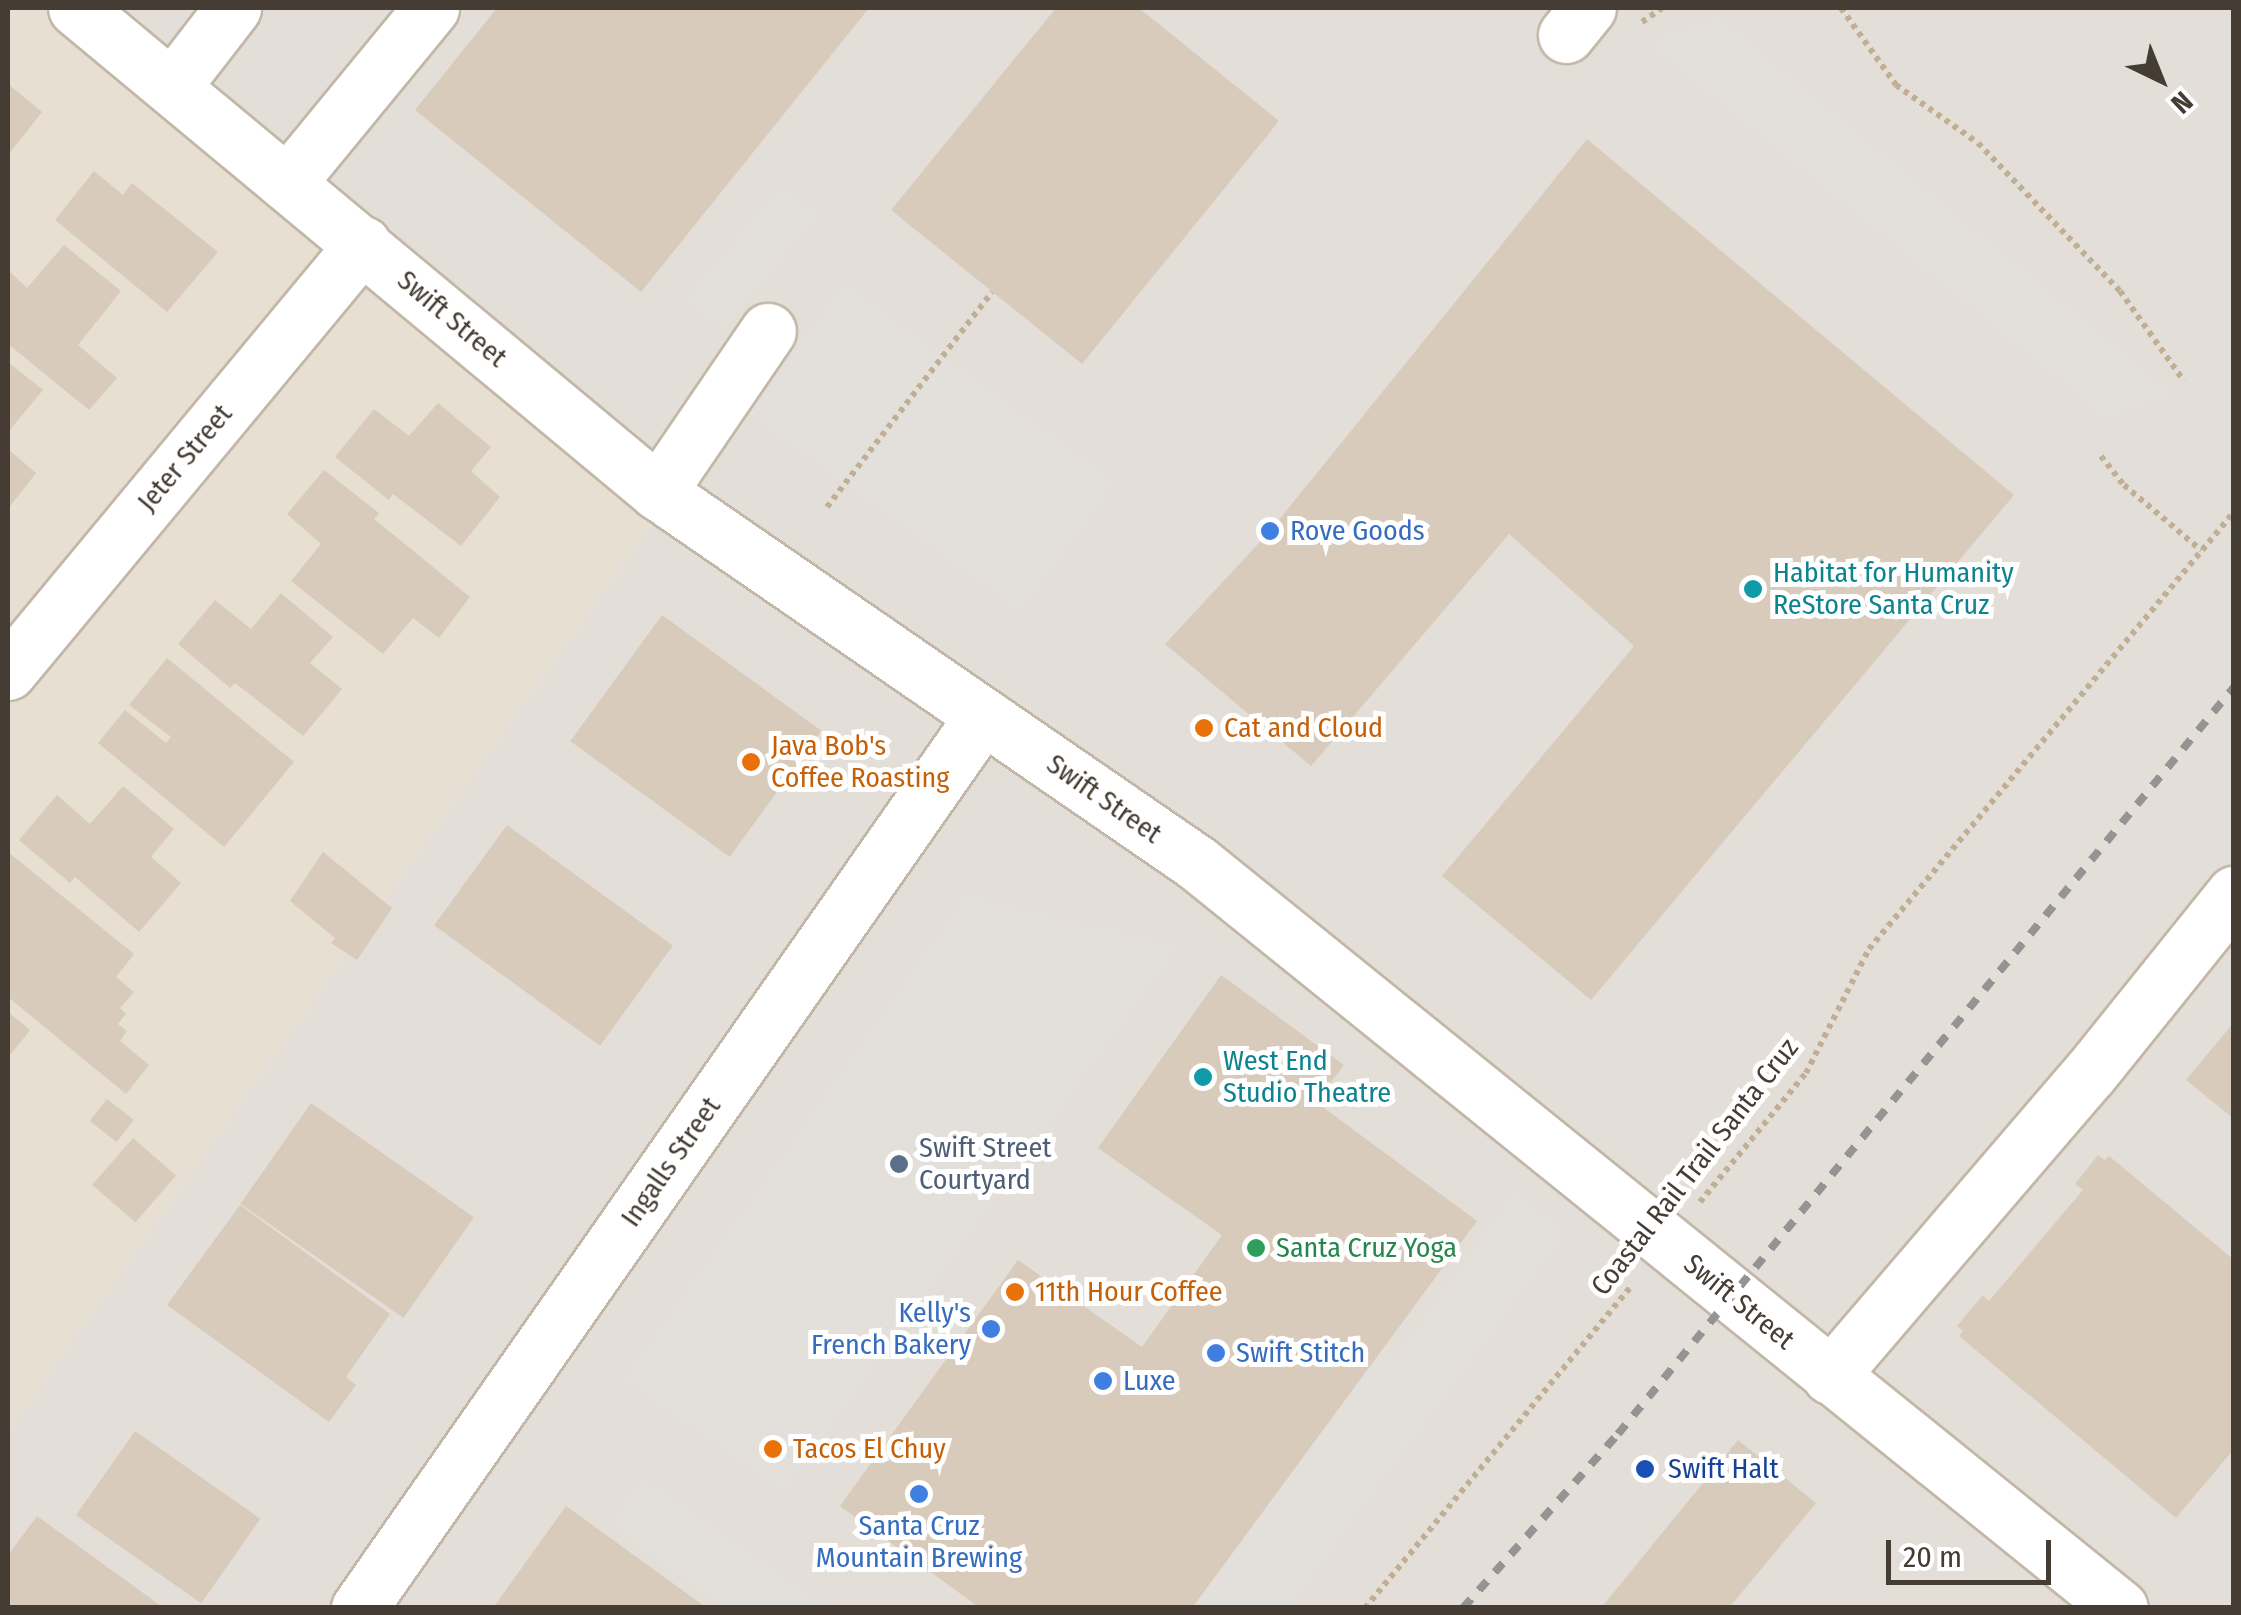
<!DOCTYPE html>
<style>
body{margin:0}
#map{position:relative;width:2241px;height:1615px;overflow:hidden;background:#f3ede3;font-family:"Fira Sans Condensed",sans-serif}
div>[style]{position:absolute}
.residential>*{inset:0;background:#e7dfd1}
.industrial>*{inset:0;background:#e4ded8}
.parking>*{inset:0;background:#e3e0dc;transform-origin:0 0}
.building>*{inset:0;background:#d8cbbb;transform-origin:0 0}
.path>*{height:6px;margin-top:-3px;transform-origin:0;background:repeating-linear-gradient(90deg,#c1af95 0 5px,transparent 0 10px)}
.roads{filter:drop-shadow(2px 0 #c2b7a8) drop-shadow(-2px 0 #c2b7a8) drop-shadow(0 2px #c2b7a8) drop-shadow(0 -2px #c2b7a8)}
.minor>*{height:55px;margin:-27.5px;padding:0 27.5px;transform-origin:27.5px;border-radius:27.5px;background:#fff}
.rail>*{height:8px;margin-top:-4px;transform-origin:0;background:repeating-linear-gradient(90deg,#949494 0 12px,transparent 0 24px)}
.dots>*{width:28px;height:28px;translate:-50% -50%;box-sizing:border-box;border:5px solid #fff;border-radius:50%}
span{translate:-50% -50%;white-space:nowrap;text-align:center;line-height:1.15;-webkit-text-stroke:10px #fff;paint-order:stroke}
.street-label{font-size:28px;color:#453d33}
.shop-label{font-size:28px;color:#366cbe}
.left{translate:0 -50%;text-align:left}
.right{translate:-100% -50%;text-align:right}
.culture-label{font-size:28px;color:#0d838f}
.food-label{font-size:28px;color:#c56008}
.service-label{font-size:28px;color:#4e5e75}
.leisure-label{font-size:28px;color:#27864d}
.transit-label{font-size:28px;color:#164399}
.frame{position:absolute;inset:0;border:10px solid #453d33;pointer-events:none}
.north{position:absolute;left:2111px;top:30px;width:100px;height:100px;-webkit-text-stroke:8px #fff;paint-order:stroke;rotate:137deg;font-size:28px;font-weight:700;line-height:40px;text-align:center;color:#453d33}
.north::after{content:'';display:block;margin:auto;width:35px;height:45px;background:#453d33;clip-path:polygon(50% 0,100% 100%,50% 72%,0 100%)}
.scale{position:absolute;left:1886px;top:1540px;width:165px;height:45px;box-sizing:border-box;border:5px solid #453d33;border-top:0;padding-left:12px;font-size:30px;line-height:35px;white-space:nowrap;color:#453d33;-webkit-text-stroke:8px #fff;paint-order:stroke}
</style>
<div id="map">
<div class="residential">
<i style="clip-path:polygon(8px 8px,89px 8px,675px 490px,8px 1431px)"></i>
</div>
<div class="industrial">
<i style="clip-path:polygon(89px 8px,2233px 8px,2233px 1607px,8px 1608px,8px 1431px,675px 490px)"></i>
</div>
<div class="parking">
<i style="clip-path:polygon(1718px 19px,2169px 393px,2105px 415px,1651px 44px)"></i>
<i style="left:782px;top:187px;width:45px;height:146px;rotate:40deg"></i>
<i style="left:844px;top:286px;width:333px;height:158px;rotate:36deg"></i>
<i style="clip-path:polygon(967px 897px,1175px 948px,783px 1490px,626px 1379px)"></i>
<i style="clip-path:polygon(1515px 1194px,1564px 1233px,1287px 1607px,1194px 1608px,1383px 1347px,1391px 1367px)"></i>
<i style="clip-path:polygon(643px 1479px,823px 1607px,726px 1607px,612px 1524px)"></i>
</div>
<div class="building">
<i style="clip-path:polygon(497px 8px,869px 8px,641px 292px,415px 110px)"></i>
<i style="clip-path:polygon(1056px 8px,1139px 8px,1279px 121px,1082px 364px,891px 210px)"></i>
<i style="clip-path:polygon(8px 84px,42px 112px,8px 155px)"></i>
<i style="clip-path:polygon(1587px 139px,2014px 495px,1591px 1000px,1442px 876px,1634px 646px,1509px 534px,1311px 766px,1165px 644px,1270px 531px)"></i>
<i style="clip-path:polygon(94px 171px,123px 195px,132px 183px,218px 252px,167px 312px,55px 220px)"></i>
<i style="clip-path:polygon(64px 245px,121px 291px,78px 345px,117px 378px,89px 410px,8px 344px,8px 270px,27px 288px)"></i>
<i style="clip-path:polygon(8px 362px,43px 390px,8px 432px)"></i>
<i style="clip-path:polygon(438px 403px,491px 447px,471px 471px,500px 497px,461px 546px,393px 494px,389px 500px,335px 457px,374px 409px,409px 436px)"></i>
<i style="clip-path:polygon(8px 449px,36px 473px,8px 509px)"></i>
<i style="clip-path:polygon(324px 470px,379px 513px,374px 519px,470px 597px,439px 638px,413px 618px,383px 654px,291px 581px,321px 544px,287px 514px)"></i>
<i style="clip-path:polygon(281px 593px,333px 637px,310px 663px,342px 689px,303px 736px,235px 683px,230px 688px,178px 644px,215px 600px,251px 629px)"></i>
<i style="left:662px;top:615px;width:197px;height:156px;rotate:36deg"></i>
<i style="clip-path:polygon(167px 658px,294px 762px,224px 847px,98px 743px,125px 710px,166px 743px,171px 737px,129px 705px)"></i>
<i style="clip-path:polygon(123px 786px,174px 829px,151px 857px,181px 883px,139px 932px,75px 877px,70px 883px,19px 840px,57px 795px,90px 824px)"></i>
<i style="left:507px;top:825px;width:205px;height:124px;rotate:36deg"></i>
<i style="clip-path:polygon(8px 852px,134px 954px,116px 977px,134px 992px,120px 1008px,126px 1014px,118px 1024px,127px 1031px,120px 1041px,149px 1065px,126px 1094px,8px 997px)"></i>
<i style="clip-path:polygon(323px 852px,392px 908px,357px 960px,331px 943px,335px 938px,290px 901px)"></i>
<i style="clip-path:polygon(1221px 975px,1344px 1065px,1316px 1102px,1477px 1221px,1192px 1608px,980px 1608px,840px 1506px,1018px 1260px,1142px 1347px,1222px 1235px,1098px 1148px)"></i>
<i style="clip-path:polygon(8px 1012px,30px 1030px,8px 1058px)"></i>
<i style="clip-path:polygon(2234px 1022px,2234px 1119px,2186px 1080px)"></i>
<i style="left:107px;top:1099px;width:34px;height:28px;rotate:38deg"></i>
<i style="left:311px;top:1103px;width:199px;height:123px;rotate:35deg"></i>
<i style="left:133px;top:1138px;width:57px;height:62px;rotate:41deg"></i>
<i style="clip-path:polygon(2098px 1155px,2105px 1160px,2109px 1156px,2234px 1260px,2234px 1449px,2176px 1518px,1959px 1336px,1963px 1331px,1957px 1326px,1983px 1295px,1989px 1301px,2083px 1190px,2075px 1184px)"></i>
<i style="clip-path:polygon(240px 1205px,390px 1314px,346px 1377px,356px 1385px,329px 1422px,167px 1305px)"></i>
<i style="left:135px;top:1431px;width:153px;height:103px;rotate:35deg"></i>
<i style="clip-path:polygon(1738px 1440px,1816px 1503px,1729px 1608px,1601px 1608px)"></i>
<i style="clip-path:polygon(566px 1506px,707px 1608px,493px 1608px)"></i>
<i style="clip-path:polygon(37px 1516px,164px 1608px,8px 1608px,8px 1555px)"></i>
</div>
<div class="path">
<i style="left:1841px;top:8px;width:95px;rotate:54.5deg"></i>
<i style="left:1896px;top:85px;width:100px;rotate:35.3deg"></i>
<i style="left:1978px;top:143px;width:205px;rotate:46.2deg"></i>
<i style="left:2120px;top:291px;width:110px;rotate:54.6deg"></i>
<i style="left:1642px;top:22px;width:24px;rotate:-35deg"></i>
<i style="left:2101px;top:456px;width:37px;rotate:52deg"></i>
<i style="left:2124px;top:485px;width:101px;rotate:40.2deg"></i>
<i style="left:827px;top:507px;width:271px;rotate:-52.5deg"></i>
<i style="left:1700px;top:1202px;width:167px;rotate:-50.6deg"></i>
<i style="left:1806px;top:1073px;width:139px;rotate:-63.1deg"></i>
<i style="left:1869px;top:949px;width:569px;rotate:-50.13deg"></i>
<i style="left:1365px;top:1608px;width:419px;rotate:-50.4deg"></i>
</div>
<div class="roads">
<div class="minor">
<i style="left:76px;top:8px;width:757px;rotate:39.75deg"></i>
<i style="left:658px;top:492px;width:654px;rotate:34.54deg"></i>
<i style="left:1197px;top:863px;width:1186px;rotate:38.91deg"></i>
<i style="left:1566px;top:35px;width:35px;rotate:-51deg"></i>
<i style="left:172px;top:87px;width:100px;rotate:-52.3deg"></i>
<i style="left:289px;top:181px;width:224px;rotate:-50.6deg"></i>
<i style="left:658px;top:492px;width:195px;rotate:-55.7deg"></i>
<i style="left:8px;top:672px;width:556px;rotate:-50.33deg"></i>
<i style="left:1830px;top:1376px;width:399px;rotate:-49.4deg"></i>
<i style="left:2090px;top:1073px;width:230px;rotate:-51.2deg"></i>
<i style="left:359px;top:1608px;width:1089px;rotate:-55.03deg"></i>
</div>
</div>
<div class="rail">
<i style="left:1463px;top:1608px;width:233px;rotate:-48.3deg"></i>
<i style="left:1618px;top:1434px;width:968px;rotate:-50.49deg"></i>
</div>
<div class="dots">
<i style="left:1270px;top:531px;background:#3f7fe0"></i>
<i style="left:1753px;top:589px;background:#0f9aa8"></i>
<i style="left:1204px;top:728px;background:#e8710a"></i>
<i style="left:751px;top:762px;background:#e8710a"></i>
<i style="left:1203px;top:1077px;background:#0f9aa8"></i>
<i style="left:899px;top:1164px;background:#5c6f8a"></i>
<i style="left:1256px;top:1248px;background:#2e9e5b"></i>
<i style="left:1015px;top:1292px;background:#e8710a"></i>
<i style="left:991px;top:1329px;background:#3f7fe0"></i>
<i style="left:1216px;top:1353px;background:#3f7fe0"></i>
<i style="left:1103px;top:1381px;background:#3f7fe0"></i>
<i style="left:773px;top:1449px;background:#e8710a"></i>
<i style="left:1645px;top:1469px;background:#1a4fb4"></i>
<i style="left:919px;top:1494px;background:#3f7fe0"></i>
</div>
<div class="street-label">
<span style="left:452px;top:319px;rotate:40deg">Swift Street</span>
<span style="left:185px;top:458px;rotate:-50deg">Jeter Street</span>
<span style="left:1104px;top:799px;rotate:35deg">Swift Street</span>
<span style="left:671px;top:1162px;rotate:-55deg">Ingalls Street</span>
<span style="left:1695px;top:1167px;rotate:-52deg">Coastal Rail Trail Santa Cruz</span>
<span style="left:1739px;top:1302px;rotate:39deg">Swift Street</span>
</div>
<div class="shop-label">
<span class="left" style="left:1290px;top:531px">Rove Goods</span>
<span class="right" style="left:971px;top:1329px">Kelly's<br>French Bakery</span>
<span class="left" style="left:1236px;top:1353px">Swift Stitch</span>
<span class="left" style="left:1123px;top:1381px">Luxe</span>
<span style="left:919px;top:1542px">Santa Cruz<br>Mountain Brewing</span>
</div>
<div class="culture-label">
<span class="left" style="left:1773px;top:589px">Habitat for Humanity<br>ReStore Santa Cruz</span>
<span class="left" style="left:1223px;top:1077px">West End<br>Studio Theatre</span>
</div>
<div class="food-label">
<span class="left" style="left:1224px;top:728px">Cat and Cloud</span>
<span class="left" style="left:771px;top:762px">Java Bob's<br>Coffee Roasting</span>
<span class="left" style="left:1035px;top:1292px">11th Hour Coffee</span>
<span class="left" style="left:793px;top:1449px">Tacos El Chuy</span>
</div>
<div class="service-label">
<span class="left" style="left:919px;top:1164px">Swift Street<br>Courtyard</span>
</div>
<div class="leisure-label">
<span class="left" style="left:1276px;top:1248px">Santa Cruz Yoga</span>
</div>
<div class="transit-label">
<span class="left" style="left:1668px;top:1469px">Swift Halt</span>
</div>
<div class="frame"></div>
<div class="north">N</div>
<div class="scale">20 m</div>
</div>
